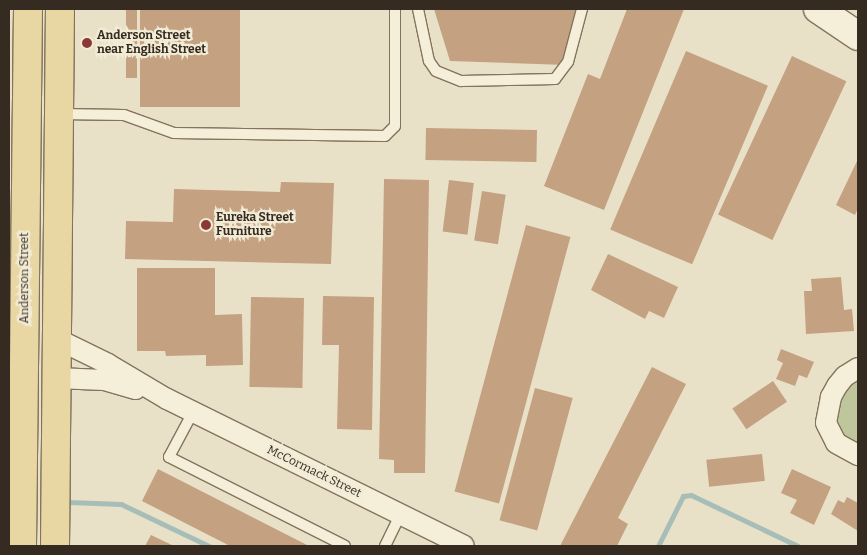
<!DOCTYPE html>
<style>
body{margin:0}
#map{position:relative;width:867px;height:555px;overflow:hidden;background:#e9e1c7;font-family:Bitter,serif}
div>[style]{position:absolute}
.green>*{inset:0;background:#bfc69c}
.stream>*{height:5px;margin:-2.5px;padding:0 2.5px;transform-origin:2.5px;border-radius:2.5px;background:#a7beb8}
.building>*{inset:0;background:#c3a181;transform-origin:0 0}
.roads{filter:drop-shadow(1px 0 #83745e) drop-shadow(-1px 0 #83745e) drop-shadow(0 1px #83745e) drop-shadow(0 -1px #83745e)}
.lane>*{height:10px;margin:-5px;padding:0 5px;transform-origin:5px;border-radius:5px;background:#f5eed9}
.street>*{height:20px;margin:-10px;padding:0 10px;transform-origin:10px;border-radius:10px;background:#f5eed9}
.secondary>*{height:28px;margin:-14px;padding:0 14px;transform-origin:14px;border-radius:14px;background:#f5eed9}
.primary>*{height:28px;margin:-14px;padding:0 14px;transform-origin:14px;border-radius:14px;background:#e8d7a3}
.dots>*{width:14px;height:14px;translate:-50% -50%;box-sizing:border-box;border:2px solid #f2ebd5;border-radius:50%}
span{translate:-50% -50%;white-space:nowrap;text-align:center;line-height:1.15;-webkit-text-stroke:4.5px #f2ebd5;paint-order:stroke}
.poi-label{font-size:12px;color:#352b20;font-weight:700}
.left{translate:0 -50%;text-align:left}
.street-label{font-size:12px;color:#352b20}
.frame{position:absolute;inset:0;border:10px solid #352b20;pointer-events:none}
</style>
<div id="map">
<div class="green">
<i style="clip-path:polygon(858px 379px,858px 444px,837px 431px,835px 411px,849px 386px)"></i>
</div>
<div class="stream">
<i style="left:68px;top:502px;width:53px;rotate:2.2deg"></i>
<i style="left:121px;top:504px;width:98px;rotate:25.5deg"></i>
<i style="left:658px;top:546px;width:56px;rotate:-63.4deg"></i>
<i style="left:683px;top:496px;width:8px;rotate:-7deg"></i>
<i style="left:691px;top:495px;width:119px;rotate:25.5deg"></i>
</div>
<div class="building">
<i style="left:126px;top:9px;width:11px;height:69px"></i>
<i style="left:140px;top:9px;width:100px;height:98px"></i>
<i style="clip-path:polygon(434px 9px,580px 9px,566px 65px,450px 61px)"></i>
<i style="clip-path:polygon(627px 9px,684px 9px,604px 210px,544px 186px,588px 74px,600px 79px)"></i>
<i style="left:686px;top:51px;width:89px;height:194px;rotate:23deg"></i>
<i style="left:792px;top:56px;width:60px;height:175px;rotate:25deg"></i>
<i style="left:426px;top:128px;width:111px;height:32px;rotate:1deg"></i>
<i style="clip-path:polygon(858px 159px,858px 208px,855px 215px,836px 205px)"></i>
<i style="clip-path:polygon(384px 179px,429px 180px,425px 473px,394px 473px,394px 460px,379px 459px)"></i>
<i style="left:449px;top:180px;width:25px;height:52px;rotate:7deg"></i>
<i style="clip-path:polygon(281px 182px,334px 183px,331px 264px,125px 259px,126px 221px,173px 222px,174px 189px,280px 192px)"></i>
<i style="left:482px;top:191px;width:24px;height:50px;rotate:9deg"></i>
<i style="left:526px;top:225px;width:46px;height:276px;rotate:15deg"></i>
<i style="clip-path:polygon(608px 254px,678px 287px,664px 318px,649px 311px,645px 319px,591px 290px)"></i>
<i style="clip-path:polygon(137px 268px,215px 268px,215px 315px,242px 314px,243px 365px,206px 366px,206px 355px,166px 356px,165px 351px,137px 351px)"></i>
<i style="clip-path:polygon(841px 277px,844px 310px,852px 309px,854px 331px,806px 334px,804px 291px,812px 291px,811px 279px)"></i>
<i style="clip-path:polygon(323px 296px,374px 297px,372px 430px,337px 429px,339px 345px,322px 345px)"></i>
<i style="left:251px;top:297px;width:53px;height:90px;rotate:1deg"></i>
<i style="clip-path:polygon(781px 349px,814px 362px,807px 378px,799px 375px,795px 386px,776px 379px,783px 363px,777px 360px)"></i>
<i style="clip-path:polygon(652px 367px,686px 384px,618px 518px,628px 524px,617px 546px,560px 546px)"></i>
<i style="left:773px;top:381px;width:25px;height:49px;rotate:56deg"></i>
<i style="left:535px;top:388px;width:39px;height:137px;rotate:15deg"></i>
<i style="left:762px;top:454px;width:27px;height:56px;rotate:84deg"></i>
<i style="clip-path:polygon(158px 469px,309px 546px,230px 546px,142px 501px)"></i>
<i style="clip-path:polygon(792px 469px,831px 487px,814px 525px,790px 513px,797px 500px,781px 493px)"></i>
<i style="clip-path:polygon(847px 497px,858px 503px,858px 531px,831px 514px,838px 500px,844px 503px)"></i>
<i style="clip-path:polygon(151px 535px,174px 546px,145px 546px)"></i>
</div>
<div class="roads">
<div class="lane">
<i style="left:418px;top:9px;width:53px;rotate:78.1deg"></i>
<i style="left:429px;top:61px;width:12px;rotate:55deg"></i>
<i style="left:436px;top:71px;width:27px;rotate:22deg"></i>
<i style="left:461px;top:81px;width:94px;rotate:-1.2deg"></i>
<i style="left:555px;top:79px;width:21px;rotate:-53deg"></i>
<i style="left:568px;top:62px;width:55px;rotate:-75.2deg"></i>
<i style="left:60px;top:114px;width:64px;rotate:0.9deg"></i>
<i style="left:124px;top:115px;width:53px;rotate:19.8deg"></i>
<i style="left:174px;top:133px;width:211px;rotate:0.8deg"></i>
<i style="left:385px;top:136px;width:14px;rotate:-45deg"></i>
<i style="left:395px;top:126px;width:117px;rotate:-90deg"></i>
<i style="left:193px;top:412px;width:51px;rotate:118.1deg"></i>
<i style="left:169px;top:457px;width:197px;rotate:26.8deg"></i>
<i style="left:385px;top:546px;width:34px;rotate:-64deg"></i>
</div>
<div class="street">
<i style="left:57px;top:339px;width:57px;rotate:26.1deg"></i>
<i style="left:108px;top:364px;width:69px;rotate:30.7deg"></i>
<i style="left:167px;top:399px;width:331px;rotate:26.3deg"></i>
<i style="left:858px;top:368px;width:15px;rotate:148deg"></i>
<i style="left:845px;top:376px;width:13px;rotate:129deg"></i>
<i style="left:837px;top:386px;width:13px;rotate:119deg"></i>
<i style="left:831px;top:397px;width:26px;rotate:101deg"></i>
<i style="left:826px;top:423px;width:22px;rotate:63deg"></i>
<i style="left:836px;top:443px;width:25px;rotate:29deg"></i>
<i style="left:56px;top:378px;width:48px;rotate:2.4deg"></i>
<i style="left:104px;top:380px;width:33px;rotate:16deg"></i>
</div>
<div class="secondary">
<i style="left:818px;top:9px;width:48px;rotate:34deg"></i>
</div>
<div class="primary">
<i style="left:22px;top:546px;width:537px;rotate:-89.36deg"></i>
<i style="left:55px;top:546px;width:537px;rotate:-89.47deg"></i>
</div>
</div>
<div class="dots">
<i style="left:87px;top:43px;background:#8b3935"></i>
<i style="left:206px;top:225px;background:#8b3935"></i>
</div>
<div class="poi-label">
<span class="left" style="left:97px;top:43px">Anderson Street<br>near English Street</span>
<span class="left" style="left:216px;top:225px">Eureka Street<br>Furniture</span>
</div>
<div class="street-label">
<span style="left:25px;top:278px;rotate:-90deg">Anderson Street</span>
<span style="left:314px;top:472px;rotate:26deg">McCormack Street</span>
</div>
<div class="frame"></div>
</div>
